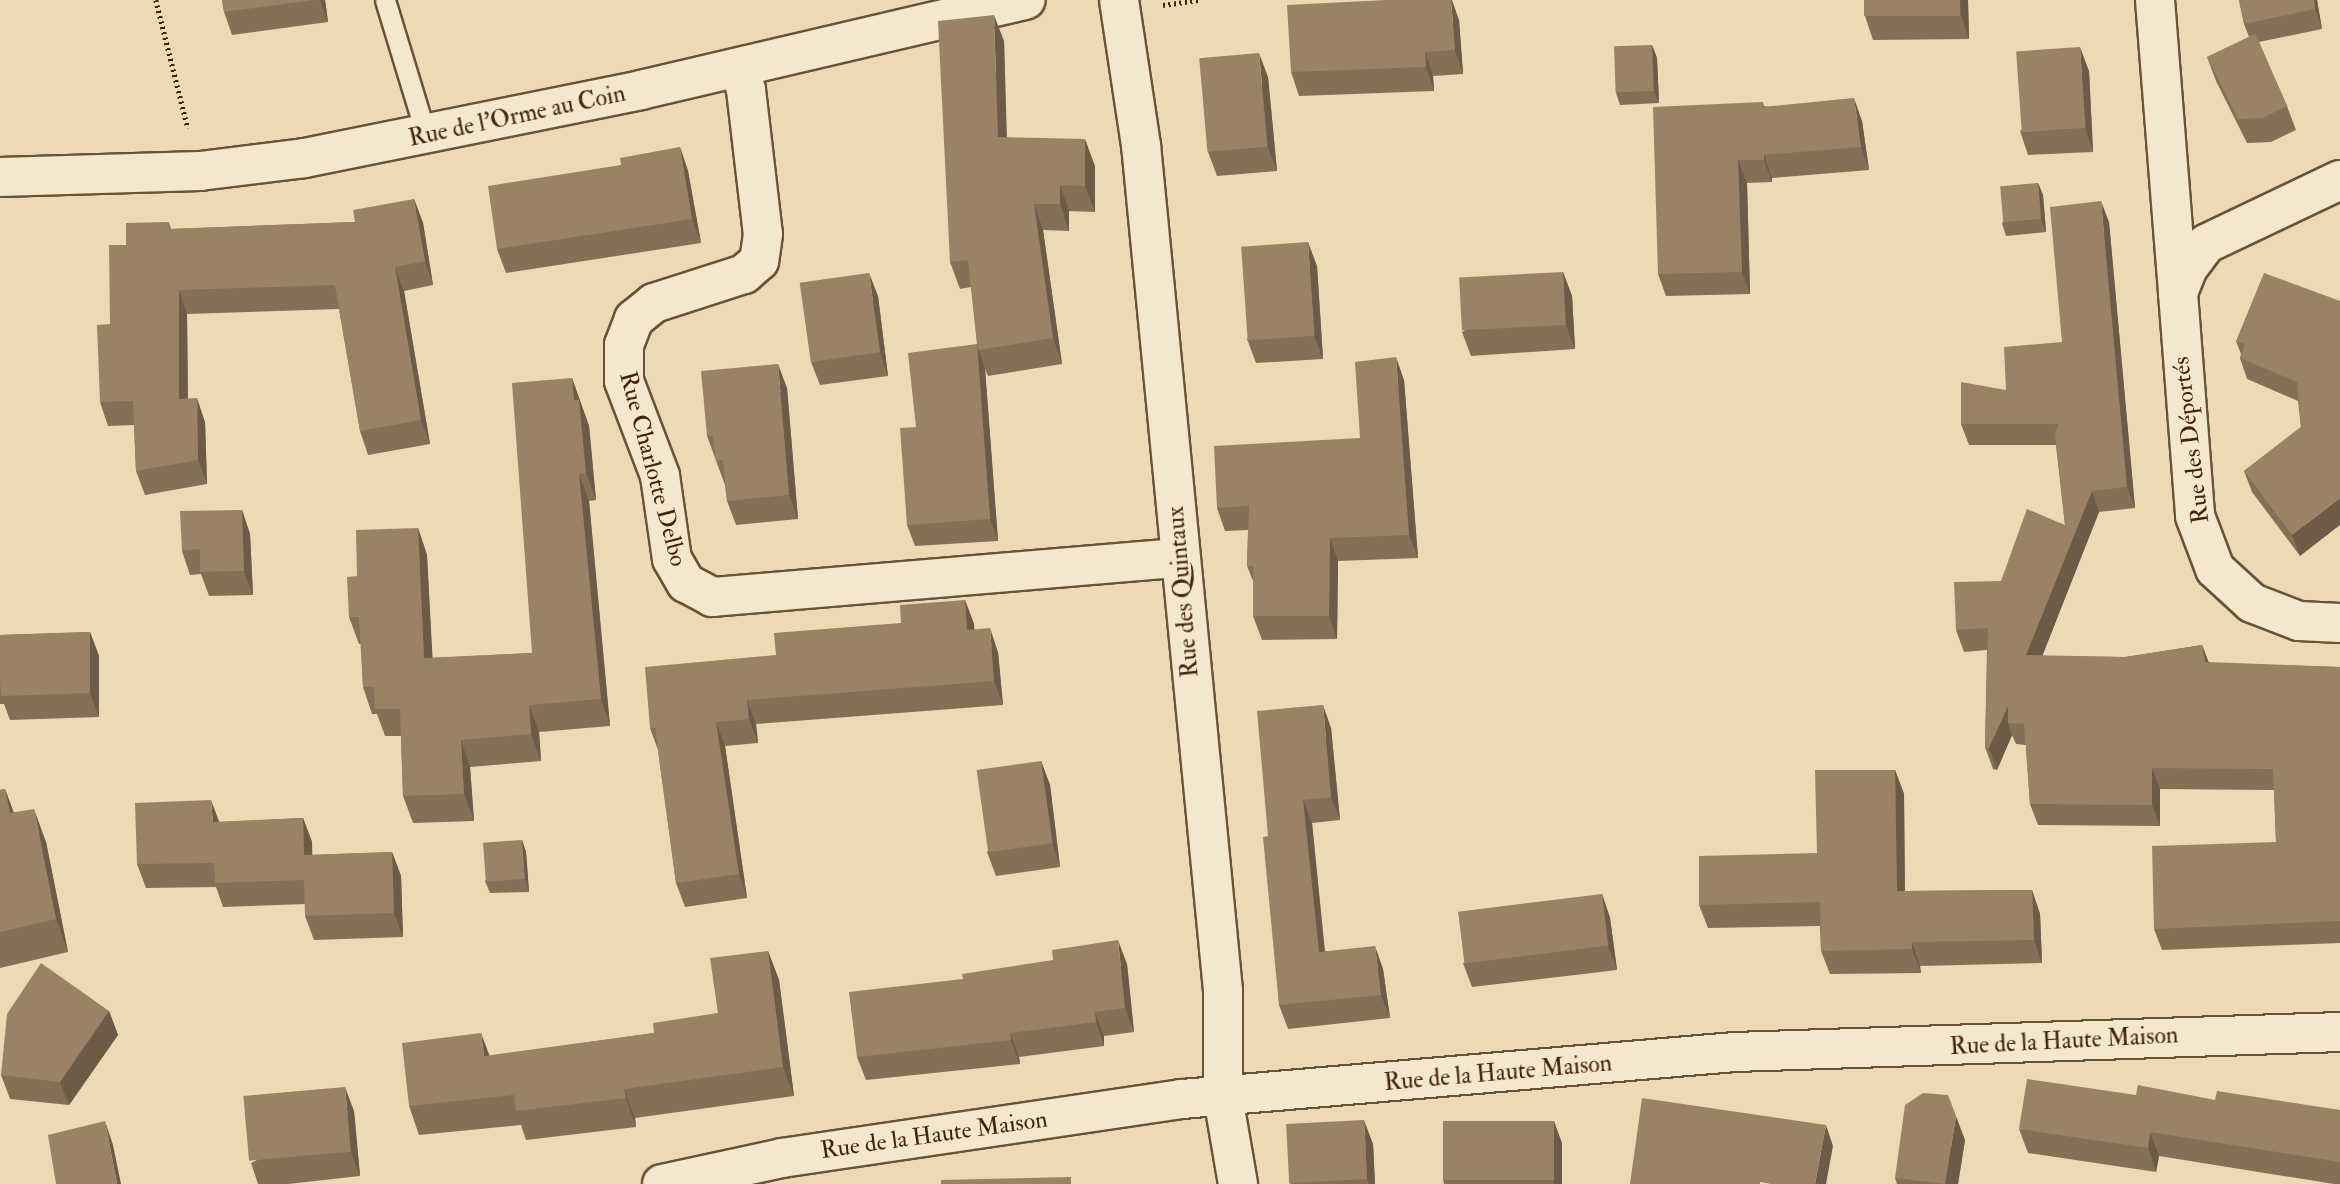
<!DOCTYPE html>
<meta charset="utf-8">
<style>
body{margin:0}
#map{position:relative;width:2340px;height:1184px;overflow:hidden;background:#ecdab4;font-family:"IM FELL Double Pica",serif}
div>[style]{position:absolute}
.path>*{height:4.5px;margin-top:-2.25px;transform-origin:0;background:repeating-linear-gradient(90deg,#412310 0 2px,transparent 0 5.5px)}
.roads{filter:drop-shadow(2px 0 #6c5139) drop-shadow(-2px 0 #6c5139) drop-shadow(0 2px #6c5139) drop-shadow(0 -2px #6c5139)}
.lane>*{height:19px;margin:-9.5px;padding:0 9.5px;transform-origin:9.5px;border-radius:9.5px;background:#f3e7ce}
.street>*{height:38px;margin:-19px;padding:0 19px;transform-origin:19px;border-radius:19px;background:#f3e7ce}
.secondary>*{height:38px;margin:-19px;padding:0 19px;transform-origin:19px;border-radius:19px;background:#f3e7ce}
.wall>*{inset:0;background:#847057}
.shaded-wall>*{inset:0;background:#6c5b47}
.building>*{inset:0;background:#9a8265;transform-origin:0 0}
span{translate:-50% -50%;white-space:nowrap;text-align:center;line-height:1.15;-webkit-text-stroke:6px #f3e7ce;paint-order:stroke}
.street-label{font-size:24px;color:#412310}
</style>
<div id="map">
<div class="path">
<i style="left:156px;top:0;width:132px;rotate:76deg"></i>
<i style="left:1163px;top:5px;width:36px;rotate:-8deg"></i>
</div>
<div class="roads">
<div class="lane">
<i style="left:385px;top:0;width:141px;rotate:73.1deg"></i>
</div>
<div class="street">
<i style="left:1119px;top:0;width:147px;rotate:81.4deg"></i>
<i style="left:1141px;top:145px;width:849px;rotate:84.46deg"></i>
<i style="left:1223px;top:990px;width:107px;rotate:90deg"></i>
<i style="left:1223px;top:1097px;width:88px;rotate:80.2deg"></i>
<i style="left:2155px;top:0;width:294px;rotate:85.5deg"></i>
<i style="left:739px;top:68px;width:23px;rotate:72deg"></i>
<i style="left:746px;top:90px;width:145px;rotate:83.3deg"></i>
<i style="left:763px;top:234px;width:27px;rotate:98deg"></i>
<i style="left:759px;top:261px;width:20px;rotate:139deg"></i>
<i style="left:744px;top:274px;width:95px;rotate:162.1deg"></i>
<i style="left:654px;top:303px;width:26px;rotate:141deg"></i>
<i style="left:634px;top:319px;width:28px;rotate:111deg"></i>
<i style="left:624px;top:345px;width:36px;rotate:90deg"></i>
<i style="left:624px;top:381px;width:102px;rotate:69.2deg"></i>
<i style="left:660px;top:476px;width:84px;rotate:81.8deg"></i>
<i style="left:672px;top:559px;width:28px;rotate:60deg"></i>
<i style="left:686px;top:583px;width:30px;rotate:28deg"></i>
<i style="left:712px;top:597px;width:469px;rotate:-4.8deg"></i>
<i style="left:2340px;top:180px;width:148px;rotate:154.5deg"></i>
<i style="left:2206px;top:244px;width:30px;rotate:127deg"></i>
<i style="left:2188px;top:268px;width:27px;rotate:112deg"></i>
<i style="left:2178px;top:293px;width:224px;rotate:85.6deg"></i>
<i style="left:2195px;top:516px;width:57px;rotate:69.3deg"></i>
<i style="left:2215px;top:569px;width:50px;rotate:42.6deg"></i>
<i style="left:2252px;top:603px;width:50px;rotate:21deg"></i>
<i style="left:2299px;top:621px;width:41px;rotate:2.8deg"></i>
<i style="left:662px;top:1184px;width:123px;rotate:-12.2deg"></i>
<i style="left:782px;top:1158px;width:404px;rotate:-8.4deg"></i>
<i style="left:1182px;top:1099px;width:555px;rotate:-4.86deg"></i>
<i style="left:1735px;top:1052px;width:605px;rotate:-1.89deg"></i>
</div>
<div class="secondary">
<i style="left:0;top:177px;width:200px;rotate:-1.7deg"></i>
<i style="left:200px;top:171px;width:105px;rotate:-7.1deg"></i>
<i style="left:304px;top:158px;width:344px;rotate:-11.4deg"></i>
<i style="left:641px;top:90px;width:395px;rotate:-13.2deg"></i>
</div>
</div>
<div class="wall">
<i style="clip-path:polygon(222px 0,325px 0,328px 22px,232px 35px,224px 12px)"></i>
<i style="clip-path:polygon(1864px 0,1968px 0,1969px 39px,1873px 40px,1865px 16px)"></i>
<i style="clip-path:polygon(2239px 0,2317px 0,2322px 29px,2259px 42px,2287px 106px,2296px 130px,2271px 142px,2247px 143px,2216px 81px,2207px 57px,2249px 37px,2244px 24px)"></i>
<i style="clip-path:polygon(1459px 20px,1463px 74px,1433px 76px,1434px 91px,1299px 96px,1291px 72px)"></i>
<i style="clip-path:polygon(1004px 41px,1007px 137px,1095px 166px,1095px 212px,1069px 211px,1069px 231px,1043px 230px,1062px 364px,988px 376px,985px 369px,998px 541px,915px 546px,907px 525px,916px 427px,977px 344px,971px 287px,960px 289px,950px 262px)"></i>
<i style="clip-path:polygon(1652px 45px,1657px 58px,1659px 103px,1620px 105px,1616px 93px)"></i>
<i style="clip-path:polygon(2089px 71px,2093px 152px,2028px 155px,2020px 131px)"></i>
<i style="clip-path:polygon(1268px 77px,1277px 171px,1217px 176px,1208px 152px)"></i>
<i style="clip-path:polygon(1763px 102px,1764px 106px,1862px 121px,1869px 170px,1772px 178px,1772px 182px,1747px 183px,1750px 294px,1666px 296px,1658px 274px)"></i>
<i style="clip-path:polygon(680px 147px,688px 171px,701px 243px,506px 273px,497px 249px,621px 165px)"></i>
<i style="clip-path:polygon(2038px 183px,2043px 195px,2046px 232px,2006px 236px,2002px 223px)"></i>
<i style="clip-path:polygon(414px 199px,423px 223px,433px 285px,404px 291px,430px 444px,368px 455px,360px 431px,339px 309px,187px 314px,188px 398px,205px 422px,207px 484px,145px 495px,136px 471px,134px 425px,108px 426px,100px 402px,110px 324px,126px 245px,169px 222px,171px 229px,355px 222px)"></i>
<i style="clip-path:polygon(2109px 222px,2135px 508px,2099px 512px,2042px 656px,2125px 657px,2202px 645px,2209px 663px,2340px 667px,2340px 943px,2162px 950px,2154px 929px,2276px 842px,2274px 790px,2160px 789px,2160px 826px,2038px 825px,2030px 804px,2026px 745px,2016px 744px,2012px 735px,1997px 770px,1993px 769px,1985px 747px,1987px 650px,1964px 652px,1956px 630px,2001px 581px,2065px 525px,2056px 445px,1969px 445px,1961px 424px,2006px 390px,2062px 342px)"></i>
<i style="clip-path:polygon(1317px 266px,1323px 359px,1256px 363px,1247px 339px)"></i>
<i style="clip-path:polygon(1563px 272px,1572px 296px,1575px 349px,1471px 356px,1462px 332px)"></i>
<i style="clip-path:polygon(878px 296px,888px 376px,820px 385px,811px 362px)"></i>
<i style="clip-path:polygon(2340px 301px,2300px 556px,2252px 492px,2244px 471px,2301px 427px,2298px 401px,2247px 379px,2240px 358px,2241px 354px,2236px 341px)"></i>
<i style="clip-path:polygon(572px 378px,589px 426px,596px 500px,589px 501px,610px 726px,539px 732px,541px 761px,470px 767px,474px 821px,413px 823px,403px 796px,401px 736px,385px 736px,377px 714px,372px 714px,363px 687px,361px 644px,359px 644px,349px 617px,357px 576px,418px 528px,427px 555px,432px 658px,532px 653px)"></i>
<i style="clip-path:polygon(1404px 380px,1418px 558px,1338px 561px,1337px 639px,1262px 640px,1253px 616px,1253px 581px,1247px 566px,1248px 530px,1225px 531px,1217px 508px,1360px 438px)"></i>
<i style="clip-path:polygon(787px 388px,798px 519px,736px 525px,727px 501px,725px 485px,707px 436px)"></i>
<i style="clip-path:polygon(242px 510px,250px 534px,253px 595px,209px 596px,201px 574px,190px 575px,182px 551px)"></i>
<i style="clip-path:polygon(965px 600px,974px 624px,974px 630px,998px 652px,1003px 705px,756px 724px,758px 743px,725px 746px,747px 898px,685px 907px,676px 883px,658px 750px,650px 728px,776px 655px,901px 623px)"></i>
<i style="clip-path:polygon(90px 632px,99px 656px,99px 717px,10px 720px,4px 704px,0 704px,0 635px)"></i>
<i style="clip-path:polygon(1331px 728px,1340px 820px,1312px 823px,1325px 951px,1383px 969px,1390px 1018px,1288px 1029px,1279px 1005px,1268px 836px)"></i>
<i style="clip-path:polygon(1041px 761px,1050px 785px,1060px 867px,996px 876px,987px 852px)"></i>
<i style="clip-path:polygon(1895px 770px,1904px 794px,1905px 891px,2032px 890px,2040px 914px,2042px 963px,1920px 966px,1921px 973px,1830px 974px,1821px 951px,1820px 926px,1708px 928px,1699px 905px,1817px 853px)"></i>
<i style="clip-path:polygon(5px 789px,14px 813px,46px 842px,68px 952px,0 968px,0 790px)"></i>
<i style="clip-path:polygon(303px 818px,312px 842px,312px 855px,392px 852px,401px 876px,403px 937px,314px 940px,305px 916px,305px 904px,223px 907px,216px 887px,146px 888px,137px 864px,220px 822px)"></i>
<i style="clip-path:polygon(522px 840px,526px 852px,529px 892px,490px 893px,485px 881px)"></i>
<i style="clip-path:polygon(1602px 894px,1610px 918px,1617px 970px,1472px 987px,1463px 963px)"></i>
<i style="clip-path:polygon(768px 951px,779px 980px,794px 1096px,635px 1118px,636px 1127px,526px 1140px,521px 1125px,419px 1135px,409px 1106px,489px 1056px,654px 1033px,718px 1013px)"></i>
<i style="clip-path:polygon(1127px 964px,1134px 1032px,1104px 1036px,1104px 1046px,1019px 1057px,1020px 1064px,866px 1080px,857px 1057px)"></i>
<i style="clip-path:polygon(109px 1011px,118px 1035px,69px 1105px,10px 1099px,1px 1075px)"></i>
<i style="clip-path:polygon(2136px 1095px,2340px 1110px,2340px 1184px,2334px 1184px,2159px 1156px,2156px 1172px,2028px 1153px,2019px 1129px)"></i>
<i style="clip-path:polygon(354px 1111px,360px 1176px,288px 1184px,258px 1184px,251px 1163px)"></i>
<i style="clip-path:polygon(1965px 1140px,1958px 1184px,1897px 1184px,1895px 1178px)"></i>
<i style="clip-path:polygon(1562px 1143px,1562px 1184px,1444px 1184px,1443px 1180px)"></i>
<i style="clip-path:polygon(1373px 1144px,1375px 1184px,1289px 1184px)"></i>
</div>
<div class="shaded-wall">
<i style="clip-path:polygon(320px 0,325px 0,328px 22px)"></i>
<i style="clip-path:polygon(1451px 0,1452px 0,1459px 20px,1463px 74px,1455px 50px)"></i>
<i style="clip-path:polygon(1960px 0,1968px 0,1969px 39px,1961px 15px)"></i>
<i style="clip-path:polygon(2314px 0,2317px 0,2322px 29px,2315px 9px)"></i>
<i style="clip-path:polygon(994px 15px,1004px 41px,1007px 163px,998px 137px)"></i>
<i style="clip-path:polygon(1652px 45px,1657px 58px,1659px 103px,1654px 91px)"></i>
<i style="clip-path:polygon(2080px 47px,2089px 71px,2093px 152px,2085px 128px)"></i>
<i style="clip-path:polygon(1425px 52px,1433px 76px,1434px 91px,1426px 67px)"></i>
<i style="clip-path:polygon(1259px 53px,1268px 77px,1277px 171px,1268px 147px)"></i>
<i style="clip-path:polygon(1854px 98px,1862px 121px,1869px 170px,1861px 147px)"></i>
<i style="clip-path:polygon(1085px 139px,1095px 166px,1095px 212px,1085px 186px)"></i>
<i style="clip-path:polygon(680px 147px,688px 171px,701px 243px,692px 219px)"></i>
<i style="clip-path:polygon(1764px 155px,1772px 178px,1772px 182px,1764px 160px)"></i>
<i style="clip-path:polygon(1738px 160px,1747px 183px,1750px 294px,1742px 272px)"></i>
<i style="clip-path:polygon(2038px 183px,2043px 195px,2046px 232px,2041px 219px)"></i>
<i style="clip-path:polygon(1060px 185px,1069px 211px,1069px 231px,1060px 204px)"></i>
<i style="clip-path:polygon(414px 199px,423px 223px,433px 285px,425px 261px)"></i>
<i style="clip-path:polygon(2101px 201px,2109px 222px,2135px 508px,2127px 487px)"></i>
<i style="clip-path:polygon(1034px 204px,1043px 230px,1062px 364px,1053px 338px)"></i>
<i style="clip-path:polygon(1308px 242px,1317px 266px,1323px 359px,1314px 336px)"></i>
<i style="clip-path:polygon(395px 267px,404px 291px,430px 444px,421px 420px)"></i>
<i style="clip-path:polygon(1563px 272px,1572px 296px,1575px 349px,1566px 325px)"></i>
<i style="clip-path:polygon(869px 273px,878px 296px,888px 376px,880px 352px)"></i>
<i style="clip-path:polygon(179px 290px,187px 314px,188px 423px,179px 399px)"></i>
<i style="clip-path:polygon(977px 344px,985px 369px,998px 541px,990px 519px)"></i>
<i style="clip-path:polygon(1396px 357px,1404px 380px,1418px 558px,1409px 535px)"></i>
<i style="clip-path:polygon(778px 364px,787px 388px,798px 519px,789px 495px)"></i>
<i style="clip-path:polygon(572px 378px,589px 426px,596px 500px,586px 473px,574px 400px)"></i>
<i style="clip-path:polygon(197px 398px,205px 422px,207px 484px,198px 460px)"></i>
<i style="clip-path:polygon(579px 474px,589px 501px,610px 726px,601px 699px)"></i>
<i style="clip-path:polygon(2092px 491px,2099px 512px,2034px 677px,2026px 655px)"></i>
<i style="clip-path:polygon(2340px 498px,2340px 525px,2300px 556px,2292px 535px)"></i>
<i style="clip-path:polygon(242px 510px,250px 534px,253px 595px,244px 571px)"></i>
<i style="clip-path:polygon(418px 528px,427px 555px,434px 685px,424px 658px)"></i>
<i style="clip-path:polygon(1330px 538px,1338px 561px,1337px 639px,1329px 616px)"></i>
<i style="clip-path:polygon(965px 600px,974px 624px,976px 654px,967px 630px)"></i>
<i style="clip-path:polygon(990px 628px,998px 652px,1003px 705px,994px 681px)"></i>
<i style="clip-path:polygon(90px 632px,99px 656px,99px 717px,90px 693px)"></i>
<i style="clip-path:polygon(2202px 645px,2210px 666px,2205px 662px)"></i>
<i style="clip-path:polygon(747px 700px,756px 724px,758px 743px,749px 719px)"></i>
<i style="clip-path:polygon(529px 705px,539px 732px,541px 761px,531px 734px)"></i>
<i style="clip-path:polygon(1323px 705px,1331px 728px,1340px 820px,1331px 797px)"></i>
<i style="clip-path:polygon(2008px 706px,2008px 723px,2012px 735px,1997px 770px,1989px 748px)"></i>
<i style="clip-path:polygon(716px 722px,725px 746px,747px 898px,739px 874px)"></i>
<i style="clip-path:polygon(461px 740px,470px 767px,474px 821px,464px 794px)"></i>
<i style="clip-path:polygon(1041px 761px,1050px 785px,1060px 867px,1052px 843px)"></i>
<i style="clip-path:polygon(2152px 768px,2160px 789px,2160px 826px,2152px 805px)"></i>
<i style="clip-path:polygon(1895px 770px,1904px 794px,1905px 914px,1897px 891px)"></i>
<i style="clip-path:polygon(5px 789px,17px 822px,10px 813px)"></i>
<i style="clip-path:polygon(211px 800px,220px 824px,213px 822px)"></i>
<i style="clip-path:polygon(1303px 800px,1312px 823px,1327px 976px,1319px 952px)"></i>
<i style="clip-path:polygon(34px 809px,46px 842px,68px 952px,56px 919px)"></i>
<i style="clip-path:polygon(303px 818px,312px 842px,313px 879px,304px 855px)"></i>
<i style="clip-path:polygon(522px 840px,526px 852px,529px 892px,525px 879px)"></i>
<i style="clip-path:polygon(392px 852px,401px 876px,403px 937px,394px 913px)"></i>
<i style="clip-path:polygon(2032px 890px,2040px 914px,2042px 963px,2034px 940px)"></i>
<i style="clip-path:polygon(1602px 894px,1610px 918px,1617px 970px,1608px 946px)"></i>
<i style="clip-path:polygon(1118px 940px,1127px 964px,1134px 1032px,1125px 1008px)"></i>
<i style="clip-path:polygon(1912px 942px,1920px 966px,1921px 973px,1912px 949px)"></i>
<i style="clip-path:polygon(1375px 946px,1383px 969px,1390px 1018px,1381px 995px)"></i>
<i style="clip-path:polygon(768px 951px,779px 980px,794px 1096px,783px 1067px)"></i>
<i style="clip-path:polygon(109px 1011px,118px 1035px,69px 1105px,60px 1082px)"></i>
<i style="clip-path:polygon(1095px 1012px,1104px 1036px,1104px 1046px,1096px 1022px)"></i>
<i style="clip-path:polygon(481px 1033px,492px 1062px,484px 1056px)"></i>
<i style="clip-path:polygon(1010px 1033px,1019px 1057px,1020px 1064px,1011px 1040px)"></i>
<i style="clip-path:polygon(345px 1087px,354px 1111px,360px 1176px,351px 1152px)"></i>
<i style="clip-path:polygon(624px 1089px,635px 1118px,636px 1127px,626px 1098px)"></i>
<i style="clip-path:polygon(1956px 1116px,1965px 1140px,1958px 1184px,1945px 1184px)"></i>
<i style="clip-path:polygon(1364px 1120px,1373px 1144px,1375px 1184px,1369px 1184px,1367px 1179px)"></i>
<i style="clip-path:polygon(105px 1121px,113px 1145px,121px 1184px,117px 1184px)"></i>
<i style="clip-path:polygon(1554px 1121px,1562px 1143px,1562px 1184px,1554px 1184px,1553px 1180px)"></i>
<i style="clip-path:polygon(1826px 1125px,1833px 1146px,1826px 1184px,1815px 1184px)"></i>
<i style="clip-path:polygon(2150px 1132px,2159px 1156px,2156px 1172px,2148px 1148px)"></i>
</div>
<div class="building">
<i style="clip-path:polygon(222px 0,314px 0,224px 12px)"></i>
<i style="clip-path:polygon(1386px 0,1451px 0,1455px 50px,1425px 52px,1426px 67px,1291px 72px,1287px 5px)"></i>
<i style="left:1864px;top:0;width:96px;height:16px"></i>
<i style="clip-path:polygon(2239px 0,2314px 0,2315px 9px,2244px 24px)"></i>
<i style="clip-path:polygon(994px 15px,998px 137px,1085px 139px,1085px 186px,1060px 185px,1060px 204px,1034px 204px,1053px 338px,978px 350px,968px 260px,950px 262px,938px 21px)"></i>
<i style="clip-path:polygon(2255px 34px,2287px 106px,2263px 118px,2238px 119px,2207px 57px)"></i>
<i style="left:1652px;top:45px;width:46px;height:38px;rotate:88deg"></i>
<i style="left:2080px;top:47px;width:81px;height:64px;rotate:86deg"></i>
<i style="left:1259px;top:53px;width:94px;height:60px;rotate:85deg"></i>
<i style="clip-path:polygon(1854px 98px,1861px 147px,1764px 155px,1764px 160px,1738px 160px,1742px 272px,1658px 274px,1653px 107px,1763px 102px,1763px 107px)"></i>
<i style="clip-path:polygon(680px 147px,692px 219px,497px 249px,488px 186px,621px 165px,620px 158px)"></i>
<i style="left:2038px;top:183px;width:36px;height:38px;rotate:85deg"></i>
<i style="clip-path:polygon(414px 199px,425px 261px,395px 267px,421px 420px,360px 431px,335px 285px,179px 290px,179px 399px,197px 398px,198px 460px,136px 471px,133px 401px,100px 402px,97px 325px,110px 324px,109px 245px,126px 245px,126px 223px,169px 222px,169px 229px,355px 222px,353px 210px)"></i>
<i style="clip-path:polygon(2101px 201px,2127px 487px,2092px 491px,2026px 655px,2125px 657px,2202px 645px,2205px 662px,2340px 667px,2340px 921px,2154px 929px,2152px 846px,2276px 842px,2273px 769px,2152px 768px,2152px 805px,2030px 804px,2024px 724px,2008px 723px,2008px 706px,1989px 748px,1985px 747px,1988px 628px,1956px 630px,1954px 582px,2001px 581px,2027px 509px,2065px 525px,2055px 434px,2059px 424px,1961px 424px,1961px 382px,2006px 390px,2004px 347px,2062px 342px,2050px 207px)"></i>
<i style="left:1308px;top:242px;width:94px;height:67px;rotate:86deg"></i>
<i style="left:1563px;top:272px;width:53px;height:104px;rotate:87deg"></i>
<i style="left:869px;top:273px;width:80px;height:70px;rotate:82deg"></i>
<i style="clip-path:polygon(2264px 273px,2340px 301px,2340px 498px,2292px 535px,2244px 471px,2301px 427px,2297px 382px,2240px 358px,2245px 344px,2236px 341px)"></i>
<i style="clip-path:polygon(977px 344px,990px 519px,907px 525px,900px 428px,916px 427px,908px 353px)"></i>
<i style="clip-path:polygon(1396px 357px,1409px 535px,1330px 538px,1329px 616px,1253px 616px,1253px 566px,1247px 566px,1249px 506px,1217px 508px,1214px 446px,1360px 438px,1355px 362px)"></i>
<i style="clip-path:polygon(778px 364px,789px 495px,727px 501px,723px 460px,716px 461px,713px 436px,707px 436px,701px 371px)"></i>
<i style="clip-path:polygon(572px 378px,574px 400px,579px 400px,586px 473px,579px 474px,601px 699px,529px 705px,531px 734px,461px 740px,464px 794px,403px 796px,400px 709px,375px 709px,374px 687px,363px 687px,359px 617px,349px 617px,347px 577px,357px 576px,356px 530px,418px 528px,424px 658px,532px 653px,512px 383px)"></i>
<i style="clip-path:polygon(242px 510px,244px 571px,200px 572px,200px 549px,182px 551px,180px 511px)"></i>
<i style="clip-path:polygon(965px 600px,967px 630px,990px 628px,994px 681px,747px 700px,749px 719px,716px 722px,739px 874px,676px 883px,655px 728px,650px 728px,645px 667px,776px 655px,774px 633px,901px 623px,900px 605px)"></i>
<i style="clip-path:polygon(90px 632px,90px 693px,1px 696px,0 680px,0 635px)"></i>
<i style="clip-path:polygon(1323px 705px,1331px 797px,1303px 800px,1319px 952px,1375px 946px,1381px 995px,1279px 1005px,1263px 837px,1268px 836px,1257px 711px)"></i>
<i style="left:1041px;top:761px;width:83px;height:65px;rotate:82deg"></i>
<i style="clip-path:polygon(1815px 770px,1895px 770px,1897px 891px,2032px 890px,2034px 940px,1912px 942px,1912px 949px,1821px 951px,1820px 902px,1699px 905px,1699px 856px,1817px 853px)"></i>
<i style="clip-path:polygon(5px 789px,10px 813px,34px 809px,56px 919px,0 932px,0 790px)"></i>
<i style="clip-path:polygon(211px 800px,213px 822px,303px 818px,304px 855px,392px 852px,394px 913px,305px 916px,304px 880px,215px 883px,214px 863px,137px 864px,135px 803px)"></i>
<i style="left:522px;top:840px;width:39px;height:39px;rotate:86deg"></i>
<i style="left:1602px;top:894px;width:52px;height:145px;rotate:83deg"></i>
<i style="clip-path:polygon(1118px 940px,1125px 1008px,1095px 1012px,1096px 1022px,1010px 1033px,1011px 1040px,857px 1057px,849px 992px,963px 979px,962px 974px,1053px 960px,1052px 950px)"></i>
<i style="clip-path:polygon(768px 951px,783px 1067px,624px 1089px,626px 1098px,516px 1111px,514px 1095px,409px 1106px,402px 1043px,481px 1033px,484px 1056px,654px 1033px,653px 1023px,718px 1013px,710px 958px)"></i>
<i style="clip-path:polygon(41px 963px,109px 1011px,60px 1082px,1px 1075px,7px 1014px)"></i>
<i style="clip-path:polygon(2027px 1079px,2136px 1095px,2138px 1085px,2215px 1100px,2217px 1091px,2340px 1110px,2340px 1162px,2150px 1132px,2148px 1148px,2019px 1129px)"></i>
<i style="left:345px;top:1087px;width:65px;height:102px;rotate:85deg"></i>
<i style="clip-path:polygon(1923px 1093px,1948px 1095px,1956px 1116px,1945px 1184px,1895px 1178px,1905px 1105px)"></i>
<i style="clip-path:polygon(1642px 1098px,1826px 1125px,1815px 1184px,1771px 1184px,1760px 1182px,1760px 1184px,1630px 1184px)"></i>
<i style="left:1364px;top:1120px;width:59px;height:78px;rotate:87deg"></i>
<i style="clip-path:polygon(105px 1121px,117px 1184px,56px 1184px,48px 1135px)"></i>
<i style="left:1443px;top:1121px;width:111px;height:59px"></i>
<i style="clip-path:polygon(1071px 1177px,1071px 1184px,941px 1184px,941px 1180px)"></i>
</div>
<div class="street-label">
<span style="left:517px;top:116px;rotate:-12deg">Rue de l'Orme au Coin</span>
<span style="left:2191px;top:440px;rotate:-97deg">Rue des Déportés</span>
<span style="left:653px;top:469px;rotate:75deg">Rue Charlotte Delbo</span>
<span style="left:1183px;top:592px;rotate:-95deg">Rue des Quintaux</span>
<span style="left:2064px;top:1041px;rotate:-3deg">Rue de la Haute Maison</span>
<span style="left:1498px;top:1073px;rotate:-5deg">Rue de la Haute Maison</span>
<span style="left:934px;top:1135px;rotate:-8deg">Rue de la Haute Maison</span>
</div>
</div>
